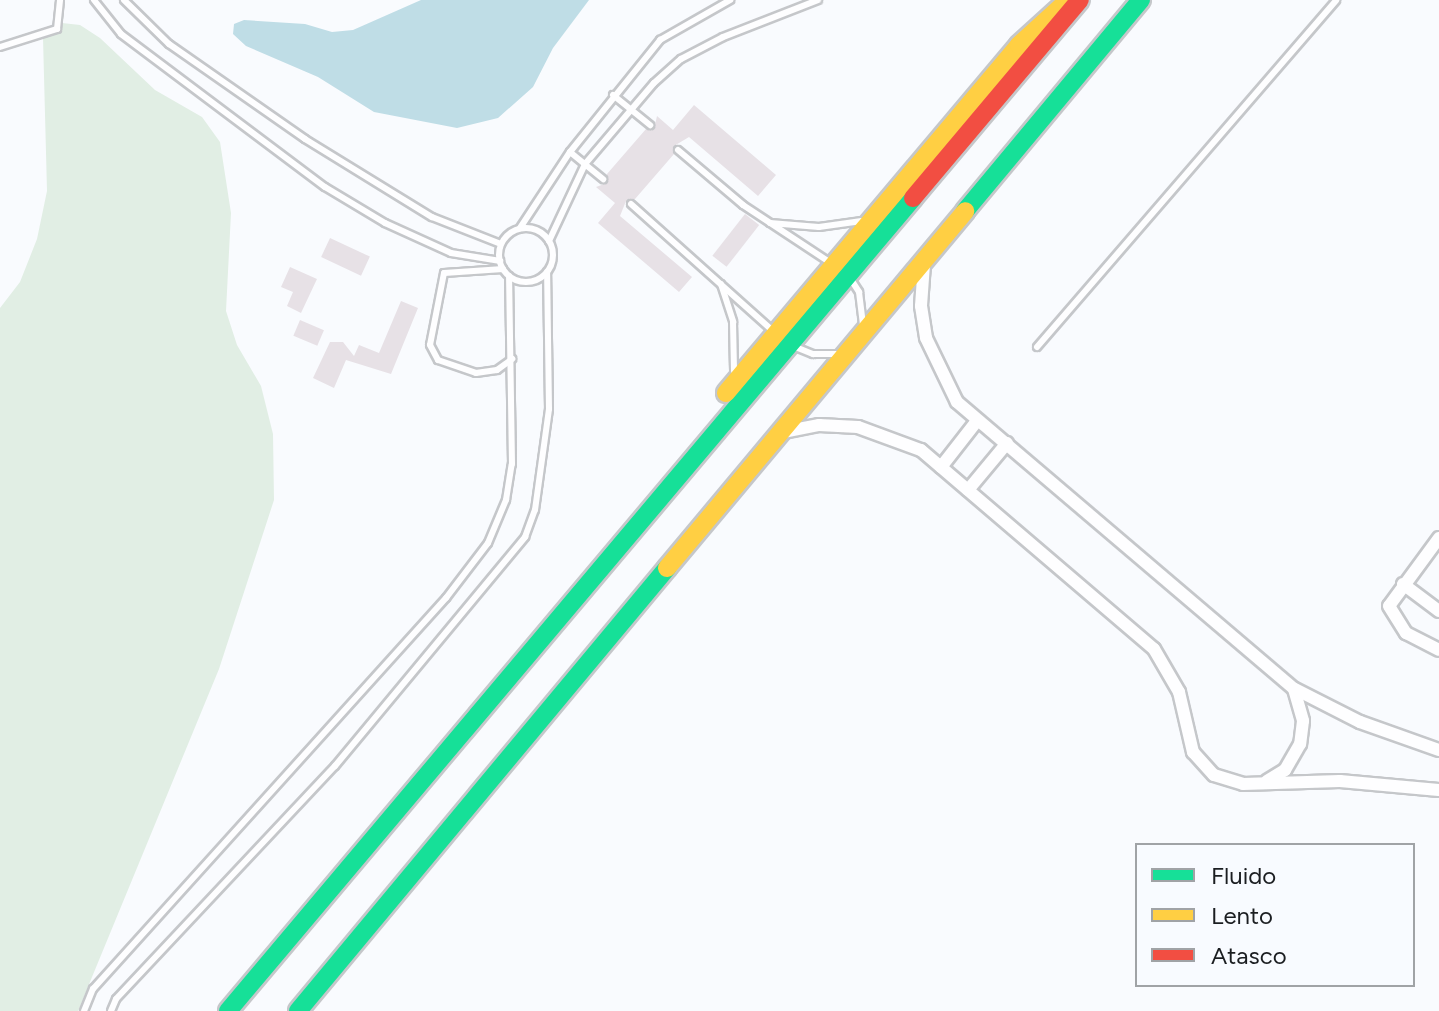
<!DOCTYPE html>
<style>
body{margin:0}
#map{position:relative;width:1439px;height:1011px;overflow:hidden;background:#f9fbfe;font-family:Figtree,sans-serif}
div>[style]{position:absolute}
.green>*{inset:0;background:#e1eee4}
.water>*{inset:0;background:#bfdde6}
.building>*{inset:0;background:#e7e1e6;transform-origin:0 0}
.roads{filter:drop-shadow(2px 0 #c5c7ca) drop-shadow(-2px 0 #c5c7ca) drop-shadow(0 2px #c5c7ca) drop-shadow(0 -2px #c5c7ca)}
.lane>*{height:6px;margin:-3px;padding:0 3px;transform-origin:3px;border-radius:3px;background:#fefeff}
.lane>.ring{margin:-3px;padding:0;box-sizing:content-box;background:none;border:6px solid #fefeff;border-radius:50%}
.street>*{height:12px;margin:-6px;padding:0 6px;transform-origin:6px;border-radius:6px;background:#fefeff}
.fast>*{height:18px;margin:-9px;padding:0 9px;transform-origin:9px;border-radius:9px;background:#16e098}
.slow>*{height:18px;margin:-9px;padding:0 9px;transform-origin:9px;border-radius:9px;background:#ffcf43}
.jam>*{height:18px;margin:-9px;padding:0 9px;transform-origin:9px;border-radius:9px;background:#f24e42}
span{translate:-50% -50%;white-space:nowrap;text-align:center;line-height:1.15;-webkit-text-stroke:6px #f8fbff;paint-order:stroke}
.legend{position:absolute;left:1135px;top:843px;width:280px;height:144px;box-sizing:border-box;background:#f8fbff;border:2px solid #a0a3a6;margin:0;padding:10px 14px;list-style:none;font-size:24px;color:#1b1e21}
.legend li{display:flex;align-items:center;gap:16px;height:40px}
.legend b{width:40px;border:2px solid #a0a3a6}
</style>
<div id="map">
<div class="green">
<i style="clip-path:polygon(62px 23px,80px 25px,100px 38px,155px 90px,202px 117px,220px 142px,231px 213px,226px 311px,237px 345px,261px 386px,273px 434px,274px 500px,219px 669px,78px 1011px,0 1011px,0 308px,20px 282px,37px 239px,47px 191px,43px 38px,49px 27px)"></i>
</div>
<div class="water">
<i style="clip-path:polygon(421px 0,589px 0,553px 48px,533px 87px,498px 118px,457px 128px,374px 112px,318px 77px,246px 46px,233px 34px,234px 24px,244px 20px,305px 24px,332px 32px,353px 30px)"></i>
</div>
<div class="building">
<i style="clip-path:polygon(694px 105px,776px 175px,758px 196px,689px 137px,674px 146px,674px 154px,635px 199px,626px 201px,620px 216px,692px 277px,679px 292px,598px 223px,615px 203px,596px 187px,607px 183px,607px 174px,646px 129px,654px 129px,657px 116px,673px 130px)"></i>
<i style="left:745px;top:214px;width:18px;height:53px;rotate:38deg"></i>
<i style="left:330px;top:238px;width:44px;height:21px;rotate:25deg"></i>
<i style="clip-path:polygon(290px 267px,317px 279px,301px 313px,287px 306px,293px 292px,281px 287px)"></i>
<i style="clip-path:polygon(401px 301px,418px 308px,391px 374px,346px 360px,334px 388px,313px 378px,330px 342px,343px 342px,354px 356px,359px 345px,379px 353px)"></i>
<i style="left:300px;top:320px;width:26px;height:17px;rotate:23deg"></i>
</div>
<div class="roads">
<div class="lane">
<i style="left:94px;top:0;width:43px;rotate:51.5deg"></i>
<i style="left:121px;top:34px;width:255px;rotate:36.9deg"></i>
<i style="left:325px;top:187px;width:70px;rotate:31deg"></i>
<i style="left:385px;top:223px;width:72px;rotate:24.4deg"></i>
<i style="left:451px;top:253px;width:50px;rotate:9.3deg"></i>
<i style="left:124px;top:0;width:63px;rotate:44.4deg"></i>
<i style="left:169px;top:44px;width:166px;rotate:34.9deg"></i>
<i style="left:305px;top:139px;width:149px;rotate:31.6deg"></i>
<i style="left:432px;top:217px;width:74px;rotate:21.4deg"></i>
<i style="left:0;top:47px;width:60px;rotate:-17.5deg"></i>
<i style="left:57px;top:29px;width:29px;rotate:-84deg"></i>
<i style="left:613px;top:95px;width:48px;rotate:39deg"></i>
<i style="left:678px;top:150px;width:85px;rotate:40.2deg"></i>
<i style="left:743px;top:205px;width:103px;rotate:33.5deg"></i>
<i style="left:570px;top:152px;width:43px;rotate:39.3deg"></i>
<i style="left:631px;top:204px;width:189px;rotate:41.8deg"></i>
<i style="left:770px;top:223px;width:49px;rotate:4.7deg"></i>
<i style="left:819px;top:227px;width:43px;rotate:-7.9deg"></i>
<i style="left:520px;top:228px;width:91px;rotate:-56.7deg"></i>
<i style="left:570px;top:152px;width:144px;rotate:-51.2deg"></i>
<i style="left:660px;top:40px;width:81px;rotate:-29.7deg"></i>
<i class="ring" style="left:499px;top:228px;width:48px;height:48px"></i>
<i style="left:549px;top:241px;width:85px;rotate:-64.9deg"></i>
<i style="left:585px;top:164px;width:106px;rotate:-49.6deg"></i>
<i style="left:654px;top:83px;width:36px;rotate:-42deg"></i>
<i style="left:681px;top:59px;width:47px;rotate:-27.6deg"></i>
<i style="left:723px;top:37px;width:102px;rotate:-21.3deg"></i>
<i style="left:503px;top:269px;width:59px;rotate:176.1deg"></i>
<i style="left:444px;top:273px;width:73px;rotate:101deg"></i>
<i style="left:430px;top:345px;width:17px;rotate:62deg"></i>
<i style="left:438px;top:360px;width:40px;rotate:18.9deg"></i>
<i style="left:476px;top:373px;width:21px;rotate:-8deg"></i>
<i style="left:497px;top:370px;width:19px;rotate:-36deg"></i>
<i style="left:850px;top:278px;width:17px;rotate:57deg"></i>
<i style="left:859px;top:292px;width:32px;rotate:83deg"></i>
<i style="left:721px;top:284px;width:40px;rotate:72deg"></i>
<i style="left:733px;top:322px;width:49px;rotate:88.8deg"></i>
<i style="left:793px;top:346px;width:22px;rotate:22deg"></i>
<i style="left:813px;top:354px;width:23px"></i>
<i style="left:1037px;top:347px;width:458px;rotate:-49.2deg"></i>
<i style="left:84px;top:1011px;width:24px;rotate:-68deg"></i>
<i style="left:93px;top:989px;width:527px;rotate:-47.92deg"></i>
<i style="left:446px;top:598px;width:69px;rotate:-52.6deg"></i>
<i style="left:488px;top:543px;width:47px;rotate:-67.3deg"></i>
<i style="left:506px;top:500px;width:36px;rotate:-81deg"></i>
<i style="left:512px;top:464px;width:188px;rotate:-90.9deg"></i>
<i style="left:111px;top:1011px;width:13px;rotate:-67deg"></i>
<i style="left:116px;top:999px;width:320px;rotate:-46.8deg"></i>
<i style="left:335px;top:766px;width:298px;rotate:-50.3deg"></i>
<i style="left:525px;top:537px;width:29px;rotate:-70deg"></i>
<i style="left:535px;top:510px;width:102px;rotate:-82.1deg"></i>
<i style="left:549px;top:409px;width:137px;rotate:-90.8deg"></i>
</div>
<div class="street">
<i style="left:924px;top:264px;width:42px;rotate:94.1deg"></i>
<i style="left:921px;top:306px;width:32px;rotate:81deg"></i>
<i style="left:926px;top:338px;width:71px;rotate:64.2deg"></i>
<i style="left:957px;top:402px;width:443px;rotate:40.4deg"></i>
<i style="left:1294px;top:689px;width:33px;rotate:74deg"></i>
<i style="left:1303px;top:721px;width:23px;rotate:97deg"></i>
<i style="left:1300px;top:744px;width:30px;rotate:120deg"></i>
<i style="left:1285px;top:770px;width:21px;rotate:149deg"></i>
<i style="left:783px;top:432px;width:37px;rotate:-11deg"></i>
<i style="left:819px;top:425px;width:39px;rotate:3deg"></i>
<i style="left:858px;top:427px;width:67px;rotate:20.1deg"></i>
<i style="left:921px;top:450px;width:306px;rotate:40.5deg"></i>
<i style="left:1154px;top:649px;width:50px;rotate:59.8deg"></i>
<i style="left:1179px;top:692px;width:62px;rotate:76.9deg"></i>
<i style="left:1193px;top:752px;width:31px;rotate:48deg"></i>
<i style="left:1214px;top:775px;width:30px;rotate:17deg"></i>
<i style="left:1243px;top:784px;width:97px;rotate:-1.8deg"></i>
<i style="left:1340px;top:781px;width:99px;rotate:5.2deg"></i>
<i style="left:941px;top:467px;width:58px;rotate:-52deg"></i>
<i style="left:968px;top:490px;width:61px;rotate:-50.3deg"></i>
<i style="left:1439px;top:538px;width:84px;rotate:126.3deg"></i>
<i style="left:1389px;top:606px;width:32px;rotate:58deg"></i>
<i style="left:1406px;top:633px;width:37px;rotate:27deg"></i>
<i style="left:1403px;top:584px;width:45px;rotate:36.9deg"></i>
<i style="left:1295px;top:689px;width:73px;rotate:26.9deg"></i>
<i style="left:1360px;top:722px;width:84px;rotate:19.5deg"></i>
</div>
<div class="fast">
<i style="left:965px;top:211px;width:275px;rotate:-50.2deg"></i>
<i style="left:228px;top:1011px;width:1063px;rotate:-49.88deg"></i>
<i style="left:298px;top:1011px;width:577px;rotate:-50.21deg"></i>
</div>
<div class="slow">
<i style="left:726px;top:393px;width:455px;rotate:-49.9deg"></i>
<i style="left:1019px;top:45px;width:58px;rotate:-42.2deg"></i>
<i style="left:667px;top:568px;width:465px;rotate:-50.1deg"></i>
</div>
<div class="jam">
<i style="left:913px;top:198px;width:259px;rotate:-49.9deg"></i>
</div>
</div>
<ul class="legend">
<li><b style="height:10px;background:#16e098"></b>Fluido</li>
<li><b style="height:10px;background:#ffcf43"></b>Lento</li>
<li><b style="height:10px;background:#f24e42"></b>Atasco</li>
</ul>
</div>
